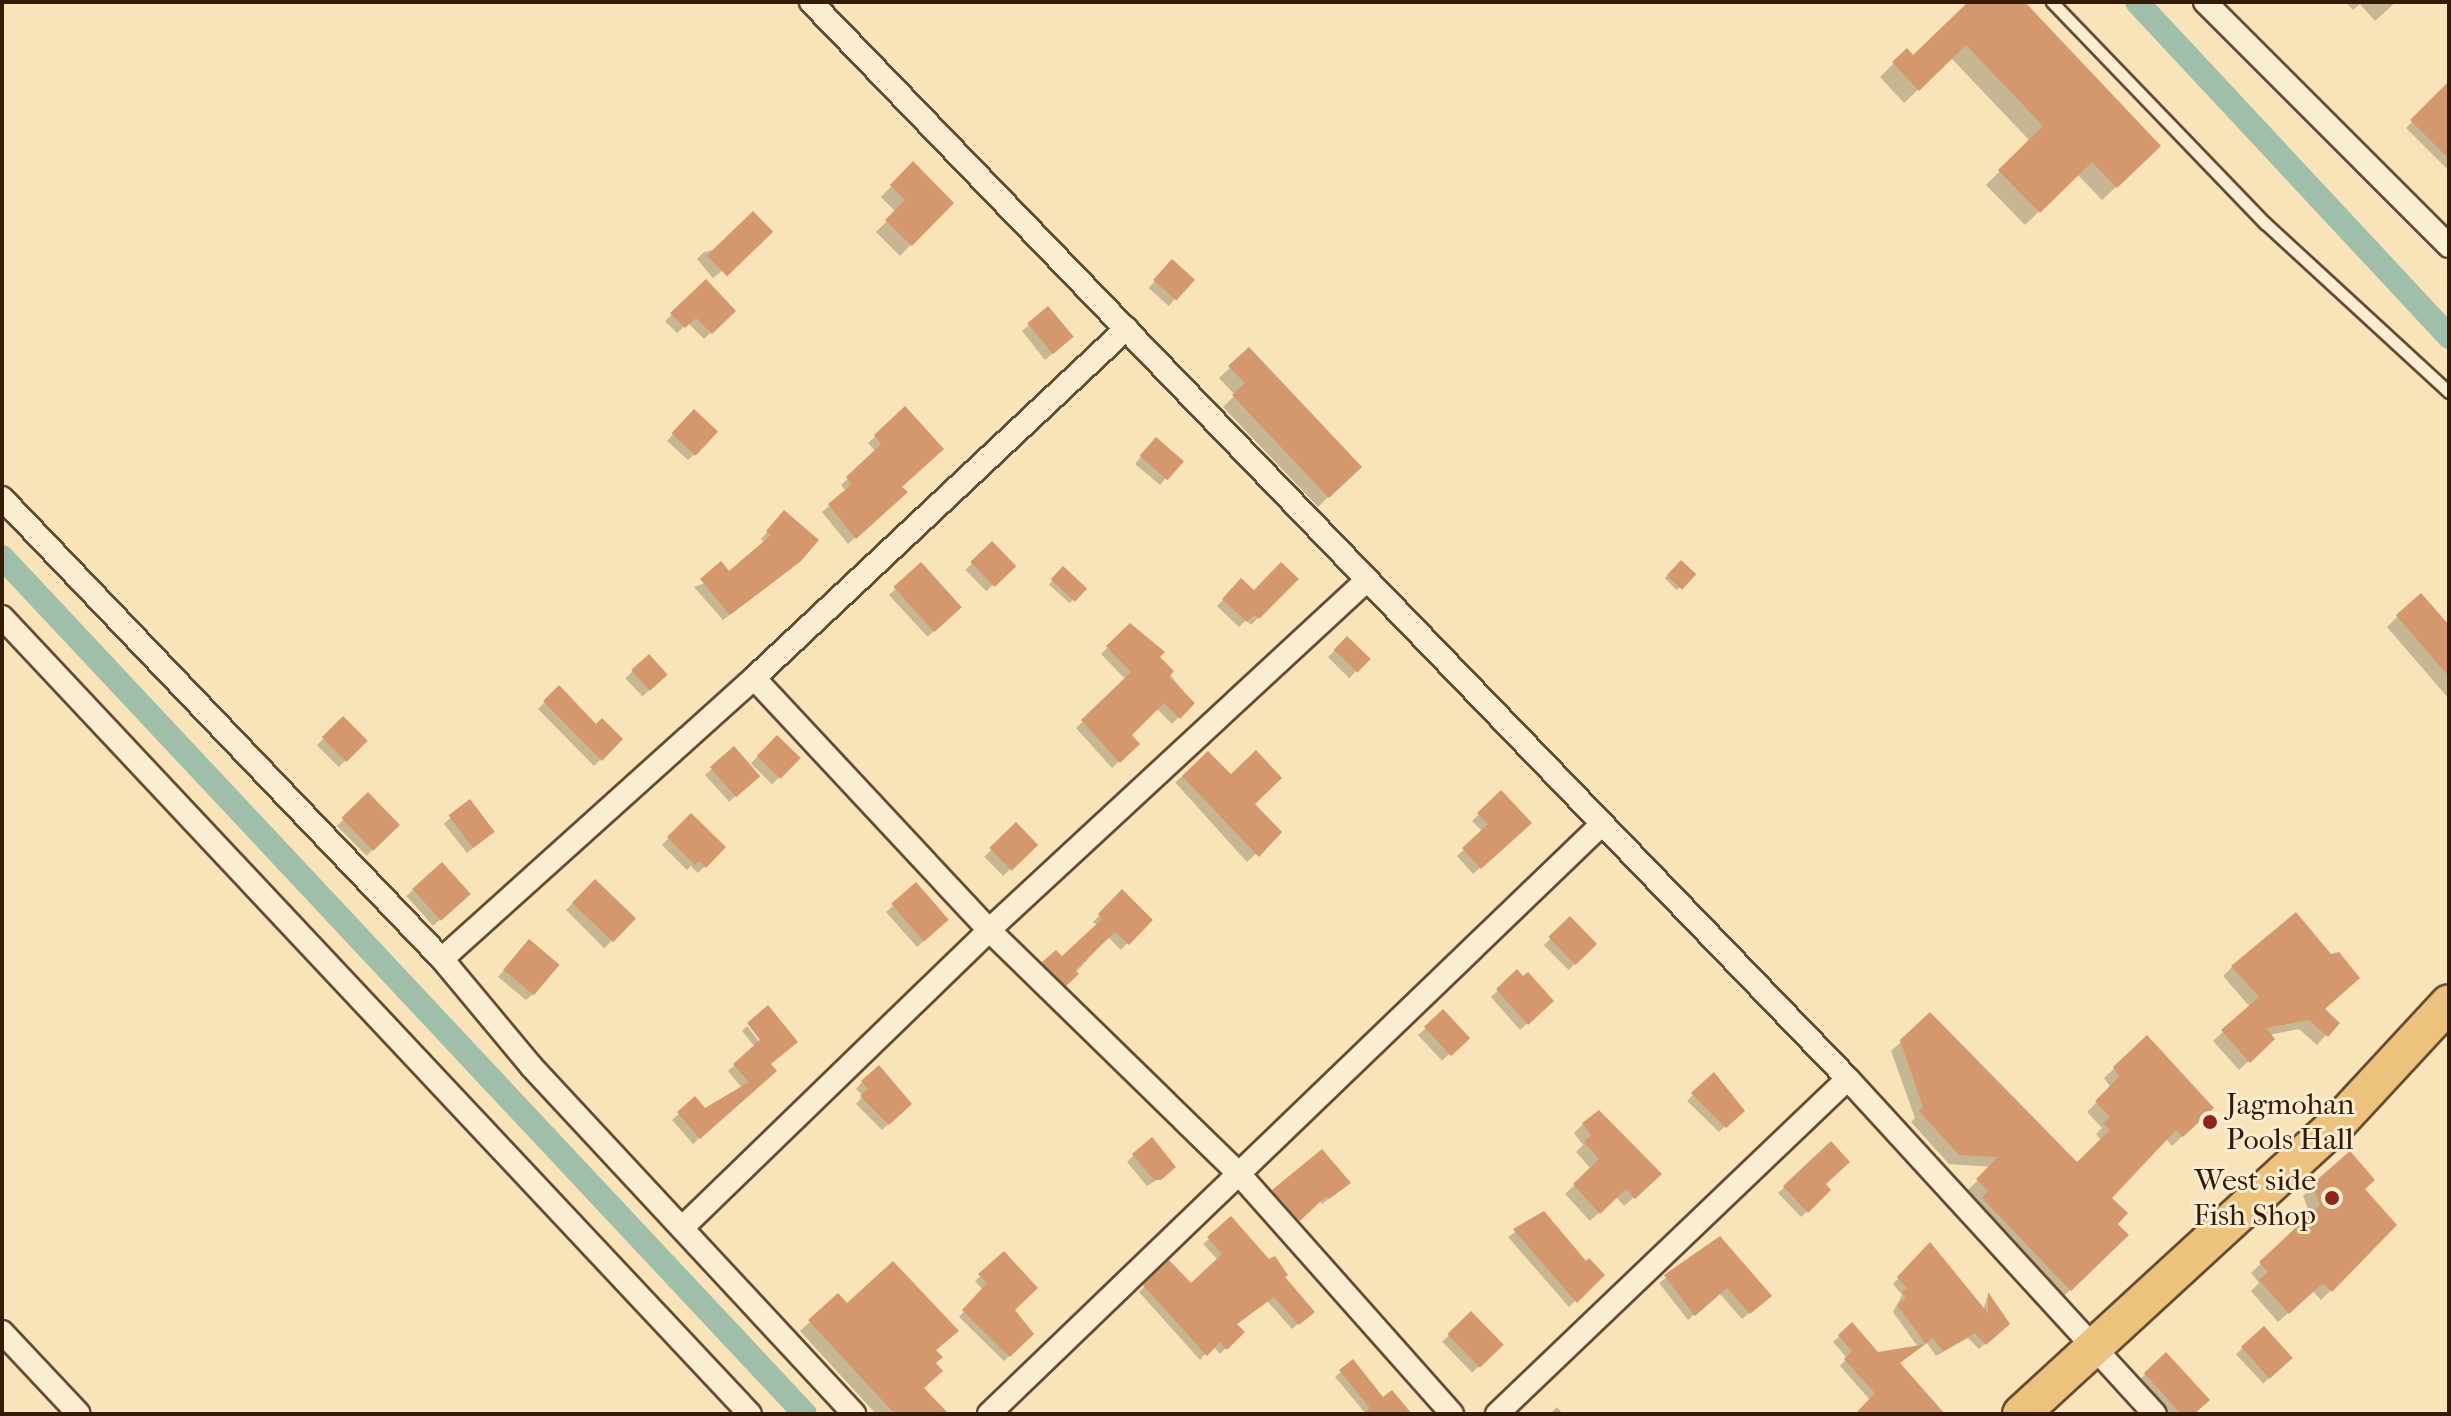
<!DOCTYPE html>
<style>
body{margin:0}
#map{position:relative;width:2451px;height:1416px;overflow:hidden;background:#f9e4ba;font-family:"IM FELL French Canon",serif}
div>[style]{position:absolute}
.shadow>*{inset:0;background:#0003;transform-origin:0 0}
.canal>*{height:24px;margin:-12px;padding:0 12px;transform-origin:12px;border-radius:12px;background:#9fbfaa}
.building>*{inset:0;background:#d5976d;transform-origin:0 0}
.roads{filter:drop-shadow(2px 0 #674c34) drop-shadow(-2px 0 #674c34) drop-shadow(0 2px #674c34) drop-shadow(0 -2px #674c34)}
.service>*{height:11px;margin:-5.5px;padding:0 5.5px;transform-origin:5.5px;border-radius:5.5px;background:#fbedd2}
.minor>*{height:22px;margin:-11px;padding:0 11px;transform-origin:11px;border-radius:11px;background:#fbedd2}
.primary>*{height:36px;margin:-18px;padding:0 18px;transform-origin:18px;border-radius:18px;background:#ecc27d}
.dots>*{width:22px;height:22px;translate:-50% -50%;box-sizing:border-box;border:4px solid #fbedd2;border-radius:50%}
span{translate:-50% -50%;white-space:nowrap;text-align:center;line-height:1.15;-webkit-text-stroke:6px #fbedd2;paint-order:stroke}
.poi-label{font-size:30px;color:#361a08}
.left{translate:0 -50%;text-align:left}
.right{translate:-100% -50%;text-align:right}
.frame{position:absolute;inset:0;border:4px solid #361a08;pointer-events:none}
</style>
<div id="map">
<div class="shadow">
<i style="clip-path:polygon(1971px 2px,2022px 2px,2145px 160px,2102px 200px,2077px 174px,2025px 225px,1986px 185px,2030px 141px,1951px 58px,1904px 103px,1880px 77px,1907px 50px,1913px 58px)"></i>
<i style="clip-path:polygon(2346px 2px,2396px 2px,2375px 21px,2360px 4px,2353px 10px)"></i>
<i style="clip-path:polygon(2438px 95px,2449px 106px,2449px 171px,2406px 128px)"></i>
<i style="clip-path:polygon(913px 164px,951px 203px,900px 256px,876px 232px,896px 212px,881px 197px)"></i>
<i style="clip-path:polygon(763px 239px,713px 278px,697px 259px,704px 252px)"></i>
<i style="left:1172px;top:262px;width:27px;height:35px;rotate:42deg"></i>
<i style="clip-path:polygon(706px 282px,733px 311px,704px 339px,688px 323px,677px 333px,665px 321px)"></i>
<i style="clip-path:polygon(1029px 325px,1064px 344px,1045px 360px,1022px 331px)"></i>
<i style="clip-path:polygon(1249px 350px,1359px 467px,1318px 507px,1223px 407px,1235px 395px,1219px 378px)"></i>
<i style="clip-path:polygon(905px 409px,898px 499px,848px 544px,822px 512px,846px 491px,841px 485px,876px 452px,868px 443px)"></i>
<i style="clip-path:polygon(687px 418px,695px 454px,688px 460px,667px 441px)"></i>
<i style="clip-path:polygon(1150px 446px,1166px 478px,1160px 485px,1135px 464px)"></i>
<i style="clip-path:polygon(778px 520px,792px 568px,723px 620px,694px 587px,729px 574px,765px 542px,761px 539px)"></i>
<i style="left:992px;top:544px;width:30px;height:37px;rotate:46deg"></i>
<i style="left:1681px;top:562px;width:17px;height:23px;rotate:45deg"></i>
<i style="left:921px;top:565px;width:57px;height:44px;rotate:47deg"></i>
<i style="left:1063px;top:569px;width:28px;height:21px;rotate:42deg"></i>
<i style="clip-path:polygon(1296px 579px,1251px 625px,1246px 620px,1239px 627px,1217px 606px,1241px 581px,1253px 593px)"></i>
<i style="clip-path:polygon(2398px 616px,2449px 628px,2449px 699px,2387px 627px)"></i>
<i style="clip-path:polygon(1130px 625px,1193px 703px,1172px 724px,1156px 708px,1129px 735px,1138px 744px,1112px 768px,1076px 728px,1126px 680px,1101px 654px)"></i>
<i style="left:1347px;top:638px;width:30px;height:27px;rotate:45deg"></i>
<i style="left:648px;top:657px;width:25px;height:31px;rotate:47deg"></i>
<i style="clip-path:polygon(559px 688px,595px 727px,620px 739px,594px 766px,538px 709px)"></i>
<i style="left:343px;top:719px;width:31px;height:37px;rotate:45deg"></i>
<i style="left:777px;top:737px;width:30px;height:37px;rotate:45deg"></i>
<i style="left:734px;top:749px;width:36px;height:39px;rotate:48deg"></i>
<i style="left:1208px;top:753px;width:107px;height:44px;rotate:48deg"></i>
<i style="clip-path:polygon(1501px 793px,1523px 829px,1473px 874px,1457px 856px,1483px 832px,1472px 821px)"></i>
<i style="left:368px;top:795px;width:42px;height:44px;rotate:45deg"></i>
<i style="clip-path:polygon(691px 815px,724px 847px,698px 873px,691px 866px,687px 870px,662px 845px)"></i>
<i style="clip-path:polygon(451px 817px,486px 838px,467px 853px,444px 824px)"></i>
<i style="left:1016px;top:825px;width:27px;height:45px;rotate:45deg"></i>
<i style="left:442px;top:864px;width:40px;height:48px;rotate:48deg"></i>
<i style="left:595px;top:881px;width:54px;height:41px;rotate:45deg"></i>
<i style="clip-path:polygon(915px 885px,940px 927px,917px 947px,886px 912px)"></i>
<i style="clip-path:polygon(1122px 892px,1150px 920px,1121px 950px,1108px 937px,1059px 991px,1037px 970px,1056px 952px,1062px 959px,1098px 926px,1093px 922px)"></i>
<i style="left:1570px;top:919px;width:35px;height:37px;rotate:45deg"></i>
<i style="clip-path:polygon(523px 948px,533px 994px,526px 1000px,498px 977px)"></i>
<i style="clip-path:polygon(2232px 967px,2322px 1009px,2337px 1023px,2317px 1045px,2299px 1029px,2269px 1035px,2263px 1048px,2239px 1070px,2213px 1041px,2250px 1007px,2223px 976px)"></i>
<i style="clip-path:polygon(1517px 972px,1551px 1001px,1520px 1030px,1491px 997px)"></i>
<i style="clip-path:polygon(768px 1008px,768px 1078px,693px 1144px,672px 1120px,695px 1099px,705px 1111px,742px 1088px,728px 1071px,755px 1047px,742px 1031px,747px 1026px,765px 1049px)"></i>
<i style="left:1443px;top:1012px;width:35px;height:34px;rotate:47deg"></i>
<i style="clip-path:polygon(1930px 1015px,2077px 1164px,2102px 1141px,2096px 1134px,2102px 1128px,2087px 1112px,2111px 1088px,2104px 1078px,2147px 1038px,2211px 1108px,2172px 1146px,2166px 1139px,2110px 1198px,2115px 1224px,2126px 1235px,2060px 1300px,1973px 1209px,1979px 1202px,1968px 1190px,1991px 1167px,1949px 1164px,1911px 1122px,1915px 1118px,1891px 1051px)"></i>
<i style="clip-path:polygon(1713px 1075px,1742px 1110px,1719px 1132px,1687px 1101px)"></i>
<i style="clip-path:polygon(862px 1082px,903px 1111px,882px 1130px,856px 1104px,863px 1096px,856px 1089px)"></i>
<i style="clip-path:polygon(1583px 1124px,1651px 1183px,1624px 1206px,1616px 1197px,1590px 1221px,1565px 1194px,1591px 1169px,1576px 1152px,1583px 1145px,1574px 1133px)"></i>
<i style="clip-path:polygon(1831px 1144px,1823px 1185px,1829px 1190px,1801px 1217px,1778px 1193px)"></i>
<i style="clip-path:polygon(1134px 1155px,1167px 1174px,1147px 1186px,1127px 1162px)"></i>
<i style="clip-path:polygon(1349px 1183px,1322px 1204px,1319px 1200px,1292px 1226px,1267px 1198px,1274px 1192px)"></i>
<i style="clip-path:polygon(2313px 1186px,2363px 1189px,2395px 1225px,2321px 1300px,2313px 1291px,2278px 1322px,2251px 1291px,2259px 1283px,2251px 1273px,2311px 1216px,2303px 1196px)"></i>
<i style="clip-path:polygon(1543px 1213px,1586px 1264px,1602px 1275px,1569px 1307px,1508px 1237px)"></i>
<i style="clip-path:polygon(1209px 1239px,1306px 1317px,1292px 1329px,1267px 1301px,1235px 1325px,1242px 1332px,1220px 1354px,1213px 1346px,1200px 1360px,1139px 1292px,1169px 1263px,1191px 1286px,1218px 1260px,1203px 1244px)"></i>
<i style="clip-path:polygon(1720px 1239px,1763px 1302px,1742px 1319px,1719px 1293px,1688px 1320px,1659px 1283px)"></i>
<i style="clip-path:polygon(1930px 1245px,1983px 1310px,1988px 1295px,2007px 1324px,1979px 1349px,1968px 1338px,1936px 1356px,1927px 1343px,1898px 1364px,1943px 1414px,1858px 1414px,1871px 1401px,1840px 1366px,1847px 1358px,1833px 1342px,1852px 1325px,1877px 1354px,1918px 1347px,1893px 1312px,1902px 1295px,1893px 1284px)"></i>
<i style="clip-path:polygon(1004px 1254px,1012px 1310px,1032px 1334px,1004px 1361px,959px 1317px,983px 1290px,975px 1281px)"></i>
<i style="clip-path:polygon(838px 1296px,847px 1306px,934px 1351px,922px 1388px,946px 1414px,876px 1414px,800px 1331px)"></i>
<i style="left:1471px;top:1314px;width:43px;height:40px;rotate:46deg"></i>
<i style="left:2263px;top:1329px;width:40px;height:37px;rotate:47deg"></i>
<i style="clip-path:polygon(2166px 1355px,2192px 1414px,2169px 1414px,2138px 1381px)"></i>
<i style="clip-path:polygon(1341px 1372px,1383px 1400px,1410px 1414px,1366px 1414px,1335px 1377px)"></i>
<i style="clip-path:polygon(1557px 1407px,1563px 1414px,1550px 1414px)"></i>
</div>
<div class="canal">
<i style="left:2137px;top:2px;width:458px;rotate:47deg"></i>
<i style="left:2px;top:557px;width:1174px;rotate:46.86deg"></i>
</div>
<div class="building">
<i style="clip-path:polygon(1968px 2px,2025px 2px,2161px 146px,2117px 188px,2092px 162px,2040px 213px,1998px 170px,2043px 126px,1966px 45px,1919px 91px,1892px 62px,1907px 48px,1913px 55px)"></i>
<i style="clip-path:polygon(2449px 81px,2449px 159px,2410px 120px)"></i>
<i style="clip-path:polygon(913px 161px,954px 203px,912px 246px,885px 220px,905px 200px,890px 185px)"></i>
<i style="left:753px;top:211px;width:29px;height:64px;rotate:46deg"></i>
<i style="left:1172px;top:259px;width:31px;height:28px;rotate:42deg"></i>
<i style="clip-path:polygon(706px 279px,736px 311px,712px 334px,696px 318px,685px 328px,670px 313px)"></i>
<i style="left:1048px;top:306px;width:40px;height:27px;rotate:50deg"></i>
<i style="clip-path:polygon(1249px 347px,1362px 467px,1329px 498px,1232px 395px,1245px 383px,1228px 366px)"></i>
<i style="clip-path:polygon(905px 406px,944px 449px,902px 487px,908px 492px,856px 539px,828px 504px,852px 484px,846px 477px,881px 444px,874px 435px)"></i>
<i style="left:694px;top:409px;width:33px;height:33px;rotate:43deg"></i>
<i style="left:1156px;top:437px;width:37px;height:25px;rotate:41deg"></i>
<i style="clip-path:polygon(784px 510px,819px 540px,801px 561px,730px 615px,700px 579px,721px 561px,729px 571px,771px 535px,766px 531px)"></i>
<i style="left:992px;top:541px;width:35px;height:30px;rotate:46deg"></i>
<i style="left:1681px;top:560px;width:21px;height:21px;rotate:43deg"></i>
<i style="left:921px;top:562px;width:61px;height:37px;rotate:48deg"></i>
<i style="clip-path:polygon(1281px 562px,1299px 579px,1259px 619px,1254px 615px,1247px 622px,1222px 599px,1241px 578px,1254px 590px)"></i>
<i style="left:1063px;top:566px;width:33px;height:18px;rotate:43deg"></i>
<i style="clip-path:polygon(2421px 593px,2449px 625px,2449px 677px,2396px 615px)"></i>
<i style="clip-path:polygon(1130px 623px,1165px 652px,1160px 657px,1174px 671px,1169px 677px,1195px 703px,1180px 719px,1164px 703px,1132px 735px,1140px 744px,1120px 763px,1081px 720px,1131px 672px,1106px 646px)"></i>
<i style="left:1347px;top:636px;width:33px;height:19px;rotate:44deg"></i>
<i style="left:649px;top:654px;width:28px;height:24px;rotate:48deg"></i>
<i style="clip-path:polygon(559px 685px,596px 724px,602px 718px,623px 739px,602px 761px,543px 701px)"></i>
<i style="left:343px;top:716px;width:35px;height:30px;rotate:45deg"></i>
<i style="left:777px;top:735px;width:33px;height:29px;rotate:44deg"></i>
<i style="left:734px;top:746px;width:40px;height:32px;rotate:49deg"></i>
<i style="clip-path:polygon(1256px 750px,1282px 778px,1255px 804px,1282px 832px,1259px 857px,1182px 776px,1208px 751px,1231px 774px)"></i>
<i style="clip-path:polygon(1501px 790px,1532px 823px,1481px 869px,1462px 848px,1488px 824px,1477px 813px)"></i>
<i style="left:368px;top:792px;width:46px;height:37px;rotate:46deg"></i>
<i style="left:470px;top:799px;width:41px;height:27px;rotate:53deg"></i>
<i style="clip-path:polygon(691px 813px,726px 847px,706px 868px,699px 861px,695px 865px,667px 837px)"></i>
<i style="left:1016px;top:822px;width:32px;height:37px;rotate:46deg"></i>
<i style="left:442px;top:862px;width:43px;height:40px;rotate:48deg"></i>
<i style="left:595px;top:879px;width:57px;height:33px;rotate:44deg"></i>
<i style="left:916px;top:882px;width:50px;height:33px;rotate:49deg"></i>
<i style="clip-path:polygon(1122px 889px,1153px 920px,1129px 945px,1115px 932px,1075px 970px,1079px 974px,1066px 986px,1042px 962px,1056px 950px,1062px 956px,1102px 919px,1098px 914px)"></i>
<i style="clip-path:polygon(2296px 912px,2331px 954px,2339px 952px,2360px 978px,2325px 1009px,2340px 1023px,2328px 1037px,2309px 1020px,2266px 1028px,2275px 1039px,2250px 1063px,2221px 1030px,2259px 997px,2231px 966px)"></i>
<i style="left:1570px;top:916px;width:39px;height:30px;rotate:46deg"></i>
<i style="left:529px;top:939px;width:40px;height:40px;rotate:40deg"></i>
<i style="clip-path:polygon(1517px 969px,1523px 976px,1528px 972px,1554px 1001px,1528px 1025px,1496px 989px)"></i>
<i style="clip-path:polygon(768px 1005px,798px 1042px,771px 1064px,777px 1071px,700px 1139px,677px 1112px,695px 1096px,705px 1108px,749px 1082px,733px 1064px,760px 1040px,747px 1023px)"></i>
<i style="left:1443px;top:1009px;width:40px;height:26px;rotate:47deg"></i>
<i style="clip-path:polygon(1930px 1012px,2077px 1162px,2110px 1130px,2104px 1123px,2110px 1117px,2095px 1101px,2119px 1077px,2113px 1067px,2147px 1035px,2214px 1108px,2183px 1137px,2176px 1130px,2112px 1198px,2128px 1213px,2118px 1224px,2129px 1235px,2071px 1291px,1982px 1198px,1988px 1191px,1976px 1179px,1998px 1157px,1959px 1155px,1919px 1111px,1923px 1107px,1900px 1040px)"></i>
<i style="clip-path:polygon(879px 1065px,912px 1104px,889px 1125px,860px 1096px,868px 1089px,861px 1081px)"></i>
<i style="clip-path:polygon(1714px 1072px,1745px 1111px,1726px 1128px,1691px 1093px)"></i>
<i style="clip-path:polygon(1599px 1110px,1662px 1174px,1635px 1199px,1626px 1189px,1600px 1214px,1573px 1184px,1599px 1159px,1584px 1142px,1591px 1135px,1582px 1123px)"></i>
<i style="clip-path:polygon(1152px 1137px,1176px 1167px,1161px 1180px,1154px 1180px,1132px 1154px)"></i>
<i style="clip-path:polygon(1831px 1141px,1850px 1162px,1826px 1184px,1831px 1190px,1808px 1213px,1783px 1186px)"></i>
<i style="clip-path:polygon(1322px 1149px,1351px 1183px,1329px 1199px,1326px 1196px,1300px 1221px,1272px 1190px)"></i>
<i style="clip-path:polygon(2350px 1151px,2375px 1180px,2365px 1189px,2397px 1225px,2332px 1292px,2323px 1283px,2289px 1314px,2259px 1280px,2268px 1272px,2259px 1262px,2320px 1205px,2312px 1184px)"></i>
<i style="clip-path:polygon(1544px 1211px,1586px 1261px,1589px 1258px,1605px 1275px,1577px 1303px,1513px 1229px)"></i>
<i style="clip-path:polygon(1231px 1216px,1269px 1259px,1275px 1256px,1288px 1275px,1285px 1277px,1315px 1312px,1299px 1325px,1274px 1297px,1237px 1324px,1245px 1332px,1227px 1350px,1220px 1342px,1207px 1356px,1143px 1285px,1169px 1260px,1191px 1283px,1222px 1254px,1207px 1237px)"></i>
<i style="clip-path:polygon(1720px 1236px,1772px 1296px,1750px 1314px,1727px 1288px,1695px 1316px,1664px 1275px)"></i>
<i style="clip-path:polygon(1930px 1242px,1988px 1313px,1988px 1292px,2010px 1324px,1986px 1345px,1975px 1333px,1943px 1351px,1933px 1338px,1900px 1363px,1945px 1414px,1855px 1414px,1875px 1393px,1844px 1359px,1852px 1351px,1838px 1335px,1852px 1322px,1878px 1352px,1926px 1344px,1897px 1305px,1906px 1298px,1902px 1292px,1907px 1288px,1897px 1277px)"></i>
<i style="clip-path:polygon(1004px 1251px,1038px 1288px,1015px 1310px,1034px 1334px,1010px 1357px,962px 1310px,987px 1283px,978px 1274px)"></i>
<i style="clip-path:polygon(893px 1261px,959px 1331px,936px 1350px,943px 1357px,936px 1363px,943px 1371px,924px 1388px,949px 1414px,895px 1414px,808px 1320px,838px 1293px,847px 1303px)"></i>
<i style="left:1471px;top:1311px;width:47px;height:33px;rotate:46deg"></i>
<i style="left:2264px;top:1326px;width:43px;height:31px;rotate:48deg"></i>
<i style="clip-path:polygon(2166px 1352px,2210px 1400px,2194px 1414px,2181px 1414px,2144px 1373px)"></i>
<i style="clip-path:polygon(1353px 1359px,1383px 1397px,1392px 1390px,1412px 1414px,1363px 1414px,1370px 1408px,1339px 1370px)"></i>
</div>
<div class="roads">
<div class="service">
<i style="left:2052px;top:2px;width:307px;rotate:46.1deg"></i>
<i style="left:2265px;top:223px;width:250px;rotate:42.6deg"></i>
</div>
<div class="minor">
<i style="left:811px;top:2px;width:1495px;rotate:46.08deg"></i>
<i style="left:1848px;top:1079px;width:454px;rotate:47.5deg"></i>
<i style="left:2205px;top:2px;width:345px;rotate:45deg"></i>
<i style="left:2px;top:498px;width:637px;rotate:46.34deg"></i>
<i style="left:442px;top:959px;width:139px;rotate:50.2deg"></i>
<i style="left:531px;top:1066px;width:475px;rotate:47.1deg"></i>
<i style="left:2px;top:617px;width:1093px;rotate:46.82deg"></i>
<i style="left:754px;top:678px;width:345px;rotate:47deg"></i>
<i style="left:989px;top:930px;width:351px;rotate:44.3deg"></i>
<i style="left:1240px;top:1175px;width:319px;rotate:48.4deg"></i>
<i style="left:442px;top:959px;width:420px;rotate:-42deg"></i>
<i style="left:754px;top:678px;width:511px;rotate:-43.18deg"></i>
<i style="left:682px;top:1228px;width:428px;rotate:-44.1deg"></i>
<i style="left:989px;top:930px;width:515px;rotate:-42.8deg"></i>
<i style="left:2px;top:1332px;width:112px;rotate:46.8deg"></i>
<i style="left:989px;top:1414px;width:851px;rotate:-43.9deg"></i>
<i style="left:1497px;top:1414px;width:485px;rotate:-43.7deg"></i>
</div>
<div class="primary">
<i style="left:2021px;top:1414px;width:430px;rotate:-42.6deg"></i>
<i style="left:2338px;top:1123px;width:163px;rotate:-47.2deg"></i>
</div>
</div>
<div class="dots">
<i style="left:2210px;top:1122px;background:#8f2418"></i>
<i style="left:2332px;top:1198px;background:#8f2418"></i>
</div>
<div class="poi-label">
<span class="left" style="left:2226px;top:1122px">Jagmohan<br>Pools Hall</span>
<span class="right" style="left:2316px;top:1198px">West side<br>Fish Shop</span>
</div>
<div class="frame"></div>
</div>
